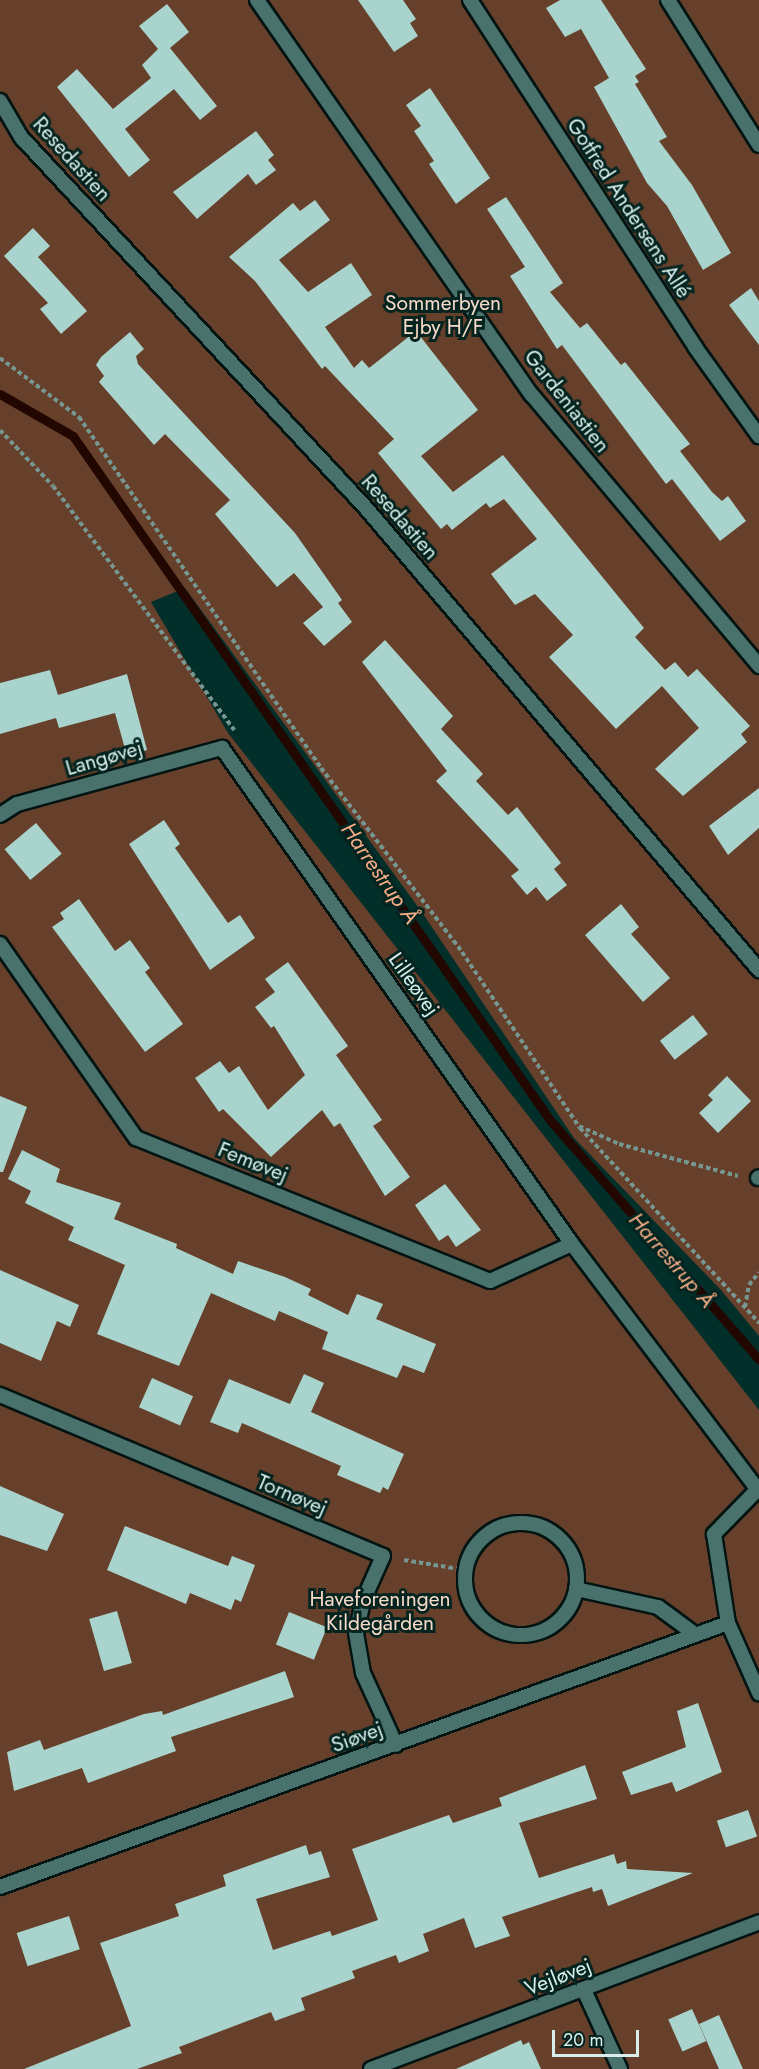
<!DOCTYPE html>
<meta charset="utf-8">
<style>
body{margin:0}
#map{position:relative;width:759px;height:2069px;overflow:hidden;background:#032f2a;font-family:Jost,sans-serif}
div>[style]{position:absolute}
.green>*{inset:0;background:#66402a}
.stream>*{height:9px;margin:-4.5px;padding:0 4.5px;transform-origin:4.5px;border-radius:4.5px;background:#220600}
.building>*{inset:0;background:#a9d4cd;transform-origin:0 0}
.path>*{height:4px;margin-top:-2px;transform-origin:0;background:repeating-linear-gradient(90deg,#769691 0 4.5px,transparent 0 7.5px)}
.roads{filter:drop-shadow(2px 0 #021412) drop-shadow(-2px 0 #021412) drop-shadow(0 2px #021412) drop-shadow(0 -2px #021412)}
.lane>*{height:14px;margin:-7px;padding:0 7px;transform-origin:7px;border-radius:7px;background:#4a726c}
.lane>.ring{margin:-7px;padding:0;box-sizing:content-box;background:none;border:14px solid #4a726c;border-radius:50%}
span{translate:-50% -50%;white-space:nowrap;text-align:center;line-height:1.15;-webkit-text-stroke:6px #042420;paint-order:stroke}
.street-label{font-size:21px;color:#d9eeea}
.park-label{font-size:21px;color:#f8dac9}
.water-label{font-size:22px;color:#f6ad85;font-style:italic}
.scale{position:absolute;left:552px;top:2030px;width:87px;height:27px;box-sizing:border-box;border:3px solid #d9eeea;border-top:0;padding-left:8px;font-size:18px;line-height:21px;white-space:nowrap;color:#d9eeea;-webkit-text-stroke:4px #042420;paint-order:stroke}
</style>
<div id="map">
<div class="green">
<i style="clip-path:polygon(0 0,759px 0,759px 1336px,721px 1290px,574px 1138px,421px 911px,185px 588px,151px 602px,228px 733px,759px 1410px,759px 2069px,0 2069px)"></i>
</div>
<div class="stream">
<i style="left:0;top:394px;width:84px;rotate:29.9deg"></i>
<i style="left:73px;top:436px;width:834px;rotate:55.11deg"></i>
<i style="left:550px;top:1120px;width:318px;rotate:48.9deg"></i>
</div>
<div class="building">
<i style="clip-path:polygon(358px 0,403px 0,416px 19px,410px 23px,418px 36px,394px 52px)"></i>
<i style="clip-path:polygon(560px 0,601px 0,646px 69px,635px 76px,639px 82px,635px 84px,667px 137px,659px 141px,692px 185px,731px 253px,703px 270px,667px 206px,647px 183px,594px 87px,609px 78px,581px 29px,565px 37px,546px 8px)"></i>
<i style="clip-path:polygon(167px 4px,189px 32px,170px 48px,217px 106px,200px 120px,174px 89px,125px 129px,150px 160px,129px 177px,57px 87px,77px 69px,113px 109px,151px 78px,142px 65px,158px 49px,139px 26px)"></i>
<i style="clip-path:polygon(430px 88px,490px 178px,456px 204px,429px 164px,434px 161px,414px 131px,421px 126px,406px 105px)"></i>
<i style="clip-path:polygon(256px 131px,274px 155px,268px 160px,276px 170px,256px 185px,248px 174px,197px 219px,173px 192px)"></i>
<i style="clip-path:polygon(506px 197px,563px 283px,550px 292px,580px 328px,587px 323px,621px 365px,625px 362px,690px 444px,680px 451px,712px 492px,722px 501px,728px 496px,746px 521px,720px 541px,672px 479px,666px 484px,562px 345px,557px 349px,510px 276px,525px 267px,487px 209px)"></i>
<i style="clip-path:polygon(315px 200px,330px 220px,279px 260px,308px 292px,351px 263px,372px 295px,325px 327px,354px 368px,362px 360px,369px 368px,416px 331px,478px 410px,421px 456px,453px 492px,503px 455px,644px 628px,635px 637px,665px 670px,675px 662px,688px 677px,697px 669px,750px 726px,741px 734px,747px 742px,683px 796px,655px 769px,699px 728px,662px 686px,616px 729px,549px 657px,573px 635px,535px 594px,515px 605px,491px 574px,537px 539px,504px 499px,490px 508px,486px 503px,452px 530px,447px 524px,441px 529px,378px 453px,394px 439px,325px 366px,322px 369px,255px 281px,229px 257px,293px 203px,300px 211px)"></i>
<i style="clip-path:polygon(33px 228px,50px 246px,38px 257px,87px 311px,61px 334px,40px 309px,48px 303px,4px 256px)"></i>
<i style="clip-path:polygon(751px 288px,759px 301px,759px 345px,729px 305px)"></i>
<i style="clip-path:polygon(130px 332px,144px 349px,136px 356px,138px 364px,295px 533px,342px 600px,338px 603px,352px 622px,324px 646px,303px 623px,323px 607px,294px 573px,277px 587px,215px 514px,230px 500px,165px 434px,154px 445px,99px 382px,104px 376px,96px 365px,101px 357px)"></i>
<i style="clip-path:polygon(385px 640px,453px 716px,441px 729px,483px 774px,476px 781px,508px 815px,517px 807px,561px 863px,554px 869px,567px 885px,547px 901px,536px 887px,527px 895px,511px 876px,519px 870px,436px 781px,447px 771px,362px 662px)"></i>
<i style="clip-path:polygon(50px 670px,58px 695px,127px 674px,147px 750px,127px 756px,115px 713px,59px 728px,56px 718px,0 734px,0 683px)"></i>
<i style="clip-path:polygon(759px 788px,759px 828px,728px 855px,709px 826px)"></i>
<i style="clip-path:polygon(164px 820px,180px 844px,175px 848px,228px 923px,240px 915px,255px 938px,210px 970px,129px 844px)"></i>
<i style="left:36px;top:823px;width:40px;height:41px;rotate:50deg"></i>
<i style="clip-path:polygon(79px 899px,115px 951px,130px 940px,150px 968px,145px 972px,183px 1024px,145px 1052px,52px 927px,64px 919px,60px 913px)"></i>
<i style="clip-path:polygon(621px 904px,639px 927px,631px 934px,670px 978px,643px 1002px,585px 935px)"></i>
<i style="clip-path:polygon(288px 962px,348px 1046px,336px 1055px,382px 1120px,373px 1126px,410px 1177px,385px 1196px,340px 1123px,334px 1127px,322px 1110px,271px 1157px,223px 1109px,219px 1112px,195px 1078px,220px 1061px,229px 1073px,239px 1066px,268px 1110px,305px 1075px,274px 1026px,271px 1028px,255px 1007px,275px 992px,265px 979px)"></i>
<i style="left:693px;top:1015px;width:24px;height:42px;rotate:52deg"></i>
<i style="clip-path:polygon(727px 1076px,751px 1101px,718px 1133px,699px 1113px,713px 1100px,708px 1095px)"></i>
<i style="clip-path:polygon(0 1096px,27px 1107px,3px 1172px,0 1172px)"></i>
<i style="clip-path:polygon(22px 1150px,60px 1169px,56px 1182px,121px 1203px,114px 1219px,177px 1244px,176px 1248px,233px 1274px,238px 1261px,285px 1277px,311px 1289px,308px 1295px,348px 1315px,357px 1294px,383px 1304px,376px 1319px,436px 1344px,424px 1373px,403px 1365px,397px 1378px,322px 1349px,328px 1332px,279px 1311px,275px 1321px,211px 1293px,179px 1366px,97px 1334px,125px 1265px,68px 1240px,74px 1227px,25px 1203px,31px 1191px,8px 1179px)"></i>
<i style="clip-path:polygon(445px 1184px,481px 1230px,456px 1247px,448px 1235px,439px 1241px,415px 1205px)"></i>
<i style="clip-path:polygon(0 1270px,79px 1305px,70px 1327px,57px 1321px,41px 1361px,0 1343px)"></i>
<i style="clip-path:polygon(304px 1374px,324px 1383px,311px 1412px,404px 1454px,388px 1490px,383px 1487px,380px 1493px,337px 1475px,341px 1466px,242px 1423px,238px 1433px,210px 1422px,229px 1379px,290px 1404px)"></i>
<i style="left:152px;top:1378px;width:45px;height:32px;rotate:24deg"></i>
<i style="clip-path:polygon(0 1486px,64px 1514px,47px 1551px,0 1535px)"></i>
<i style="clip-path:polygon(125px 1526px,228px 1566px,232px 1556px,255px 1565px,241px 1602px,235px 1599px,231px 1610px,190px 1593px,186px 1604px,107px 1570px)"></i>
<i style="left:117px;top:1611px;width:54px;height:29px;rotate:74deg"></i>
<i style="left:289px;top:1612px;width:41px;height:35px;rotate:22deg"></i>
<i style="clip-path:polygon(285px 1671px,294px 1697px,171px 1737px,176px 1751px,88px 1783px,82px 1768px,14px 1791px,7px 1752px,40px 1740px,44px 1750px,144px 1714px,162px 1711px,163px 1715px)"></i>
<i style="clip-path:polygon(698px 1703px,722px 1772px,676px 1792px,672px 1782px,631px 1795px,622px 1772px,686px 1747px,677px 1711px)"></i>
<i style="clip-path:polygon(585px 1765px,597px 1799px,519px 1823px,539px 1878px,614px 1854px,617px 1864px,626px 1861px,627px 1869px,693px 1873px,608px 1906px,602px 1889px,593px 1892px,592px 1887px,502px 1917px,510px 1936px,475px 1948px,464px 1918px,423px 1934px,429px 1951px,399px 1963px,396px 1955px,352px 1971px,355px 1978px,301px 1998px,305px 2010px,275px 2021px,271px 2012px,179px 2047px,182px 2053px,137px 2069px,24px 2069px,131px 2026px,100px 1943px,179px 1916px,175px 1904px,226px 1886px,223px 1875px,306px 1845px,309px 1855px,321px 1851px,330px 1877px,256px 1899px,273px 1950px,330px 1931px,332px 1936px,378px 1920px,352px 1849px,449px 1815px,453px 1823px,502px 1806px,499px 1798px)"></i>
<i style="left:748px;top:1810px;width:28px;height:33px;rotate:71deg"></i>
<i style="left:69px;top:1916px;width:35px;height:55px;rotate:72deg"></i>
<i style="left:692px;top:2009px;width:35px;height:26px;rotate:66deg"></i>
<i style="clip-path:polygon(719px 2015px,743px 2069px,719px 2069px,699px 2024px)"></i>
<i style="clip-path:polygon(521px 2040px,523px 2045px,529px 2042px,541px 2069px,456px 2069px)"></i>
</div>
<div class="path">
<i style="left:0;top:358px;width:99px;rotate:36.8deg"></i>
<i style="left:79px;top:417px;width:426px;rotate:55.4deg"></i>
<i style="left:321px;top:768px;width:232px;rotate:52.5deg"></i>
<i style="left:462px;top:952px;width:212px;rotate:56.2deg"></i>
<i style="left:580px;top:1128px;width:265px;rotate:47.4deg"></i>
<i style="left:0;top:430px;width:77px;rotate:46.6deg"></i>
<i style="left:53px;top:486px;width:304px;rotate:53.4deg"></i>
<i style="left:579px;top:1126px;width:44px;rotate:24.2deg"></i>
<i style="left:619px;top:1144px;width:123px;rotate:15.1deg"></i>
<i style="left:745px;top:1307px;width:22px;rotate:-80deg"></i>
<i style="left:749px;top:1285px;width:16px;rotate:-52deg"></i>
<i style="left:404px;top:1560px;width:62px;rotate:9.3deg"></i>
</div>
<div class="roads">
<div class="lane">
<i style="left:257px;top:0;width:481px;rotate:55.2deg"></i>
<i style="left:532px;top:395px;width:354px;rotate:50deg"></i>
<i style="left:470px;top:0;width:414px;rotate:57deg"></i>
<i style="left:695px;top:347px;width:110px;rotate:54.3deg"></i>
<i style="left:668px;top:0;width:171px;rotate:57.9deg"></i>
<i style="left:0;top:101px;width:42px;rotate:59.7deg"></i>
<i style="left:21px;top:137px;width:507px;rotate:47.08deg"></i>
<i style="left:366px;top:508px;width:607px;rotate:49.61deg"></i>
<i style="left:0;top:815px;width:20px;rotate:-33deg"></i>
<i style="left:17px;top:804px;width:213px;rotate:-15.3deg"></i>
<i style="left:222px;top:748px;width:607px;rotate:54.79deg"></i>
<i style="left:572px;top:1244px;width:310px;rotate:52.9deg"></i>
<i style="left:0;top:944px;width:237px;rotate:55deg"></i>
<i style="left:136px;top:1138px;width:382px;rotate:22deg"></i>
<i style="left:490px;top:1281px;width:90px;rotate:-24.3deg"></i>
<i style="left:758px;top:1178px;width:1px;rotate:-45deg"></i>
<i style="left:0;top:1395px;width:415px;rotate:22.8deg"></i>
<i style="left:383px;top:1556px;width:49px;rotate:114deg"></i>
<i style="left:363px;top:1601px;width:33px;rotate:102deg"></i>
<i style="left:356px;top:1633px;width:41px;rotate:80.1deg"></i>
<i style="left:363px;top:1673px;width:79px;rotate:65.4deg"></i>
<i style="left:757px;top:1490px;width:62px;rotate:134.3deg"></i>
<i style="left:714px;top:1534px;width:90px;rotate:81.1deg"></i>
<i style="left:728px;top:1623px;width:77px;rotate:66.1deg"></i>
<i class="ring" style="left:465px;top:1523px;width:98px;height:98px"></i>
<i style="left:576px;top:1589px;width:84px;rotate:12.4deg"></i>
<i style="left:658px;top:1607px;width:47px;rotate:36.4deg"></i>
<i style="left:0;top:1887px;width:774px;rotate:-19.93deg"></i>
<i style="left:584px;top:1990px;width:87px;rotate:65.5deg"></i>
<i style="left:371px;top:2069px;width:415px;rotate:-20.7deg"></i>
</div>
</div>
<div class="street-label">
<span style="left:72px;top:159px;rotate:48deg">Resedastien</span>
<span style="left:629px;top:208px;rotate:57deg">Gotfred Andersens Allé</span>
<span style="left:567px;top:401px;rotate:52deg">Gardeniastien</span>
<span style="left:400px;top:517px;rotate:49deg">Resedastien</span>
<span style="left:104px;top:758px;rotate:-16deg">Langøvej</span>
<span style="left:414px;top:984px;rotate:55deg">Lilleøvej</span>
<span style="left:253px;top:1162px;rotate:22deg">Femøvej</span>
<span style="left:292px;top:1495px;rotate:23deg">Tornøvej</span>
<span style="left:357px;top:1737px;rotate:-20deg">Siøvej</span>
<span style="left:558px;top:1977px;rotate:-21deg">Vejløvej</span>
</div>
<div class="park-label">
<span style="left:443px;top:315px">Sommerbyen<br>Ejby H/F</span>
<span style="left:380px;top:1611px">Haveforeningen<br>Kildegården</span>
</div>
<div class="water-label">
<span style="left:380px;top:873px;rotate:55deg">Harrestrup Å</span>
<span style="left:672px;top:1260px;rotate:49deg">Harrestrup Å</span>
</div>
<div class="scale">20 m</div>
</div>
